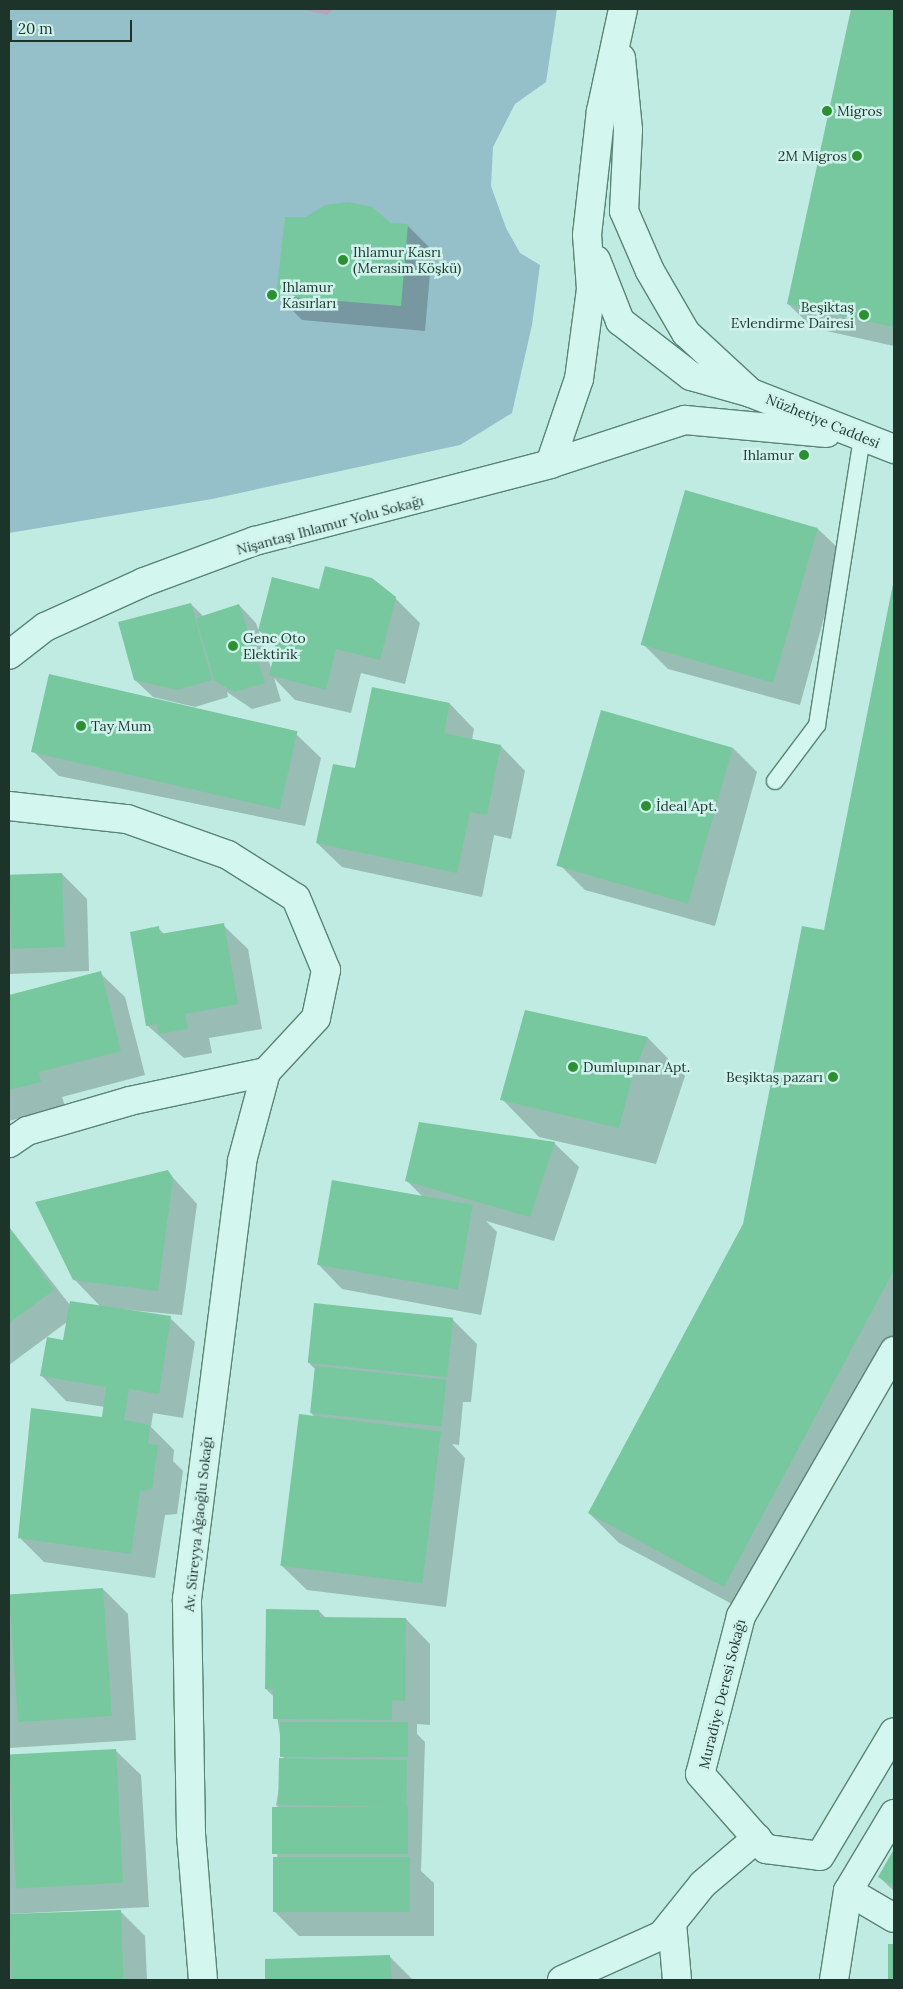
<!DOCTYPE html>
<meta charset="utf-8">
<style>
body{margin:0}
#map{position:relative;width:903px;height:1989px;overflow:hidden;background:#c0ebe2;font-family:Lora,serif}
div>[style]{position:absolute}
.green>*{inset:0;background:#95bfc9}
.water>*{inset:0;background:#b8a3be}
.shadow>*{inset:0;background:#0003}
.building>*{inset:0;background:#78c89f;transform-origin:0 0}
.roads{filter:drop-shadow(1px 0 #598473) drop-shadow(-1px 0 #598473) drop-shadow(0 1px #598473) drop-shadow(0 -1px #598473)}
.lane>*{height:16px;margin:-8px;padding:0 8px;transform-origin:8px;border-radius:8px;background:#d3f7ef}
.street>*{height:28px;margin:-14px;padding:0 14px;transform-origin:14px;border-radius:14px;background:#d3f7ef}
.secondary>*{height:28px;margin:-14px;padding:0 14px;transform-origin:14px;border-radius:14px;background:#d3f7ef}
.dots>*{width:14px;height:14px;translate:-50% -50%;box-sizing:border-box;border:2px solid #cff3ec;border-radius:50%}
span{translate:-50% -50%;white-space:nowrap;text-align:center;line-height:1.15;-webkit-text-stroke:5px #cff3ec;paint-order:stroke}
.poi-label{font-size:14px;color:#1d342a}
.left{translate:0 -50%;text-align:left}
.right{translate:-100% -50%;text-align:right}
.street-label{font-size:14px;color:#1d342a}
.frame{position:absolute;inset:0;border:10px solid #1d342a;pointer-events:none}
.scale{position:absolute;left:10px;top:20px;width:122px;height:22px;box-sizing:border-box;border:2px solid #1d342a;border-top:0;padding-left:6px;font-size:15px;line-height:18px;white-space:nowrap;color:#1d342a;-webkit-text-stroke:4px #cff3ec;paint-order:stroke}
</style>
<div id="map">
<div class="green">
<i style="clip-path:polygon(9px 9px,557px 9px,546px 82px,515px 104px,493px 147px,491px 186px,506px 228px,520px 253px,540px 265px,532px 325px,512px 413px,460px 445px,212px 499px,9px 533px)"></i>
</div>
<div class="water">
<i style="clip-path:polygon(300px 9px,334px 9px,327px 15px)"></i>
</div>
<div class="shadow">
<i style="clip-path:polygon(852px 9px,894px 9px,894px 346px,813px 328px,788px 304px)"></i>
<i style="clip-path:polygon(390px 224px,408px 226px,432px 250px,425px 331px,302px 320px,277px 295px)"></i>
<i style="clip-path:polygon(817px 528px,842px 552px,800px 705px,668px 669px,644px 645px)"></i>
<i style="clip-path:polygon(894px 581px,894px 1356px,754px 1616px,619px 1543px,589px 1513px,744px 1224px,825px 931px)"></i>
<i style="clip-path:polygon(320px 590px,395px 598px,420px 623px,405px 684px,361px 673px,351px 713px,295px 700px,274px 678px,281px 701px,252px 709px,227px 692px,228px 697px,195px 707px,153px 697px,135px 680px,191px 604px,204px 617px,239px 605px,256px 623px,272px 671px,277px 648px,260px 631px)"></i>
<i style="clip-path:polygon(450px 704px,474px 729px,472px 740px,501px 746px,525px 771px,511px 839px,494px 835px,482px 897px,342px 867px,317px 843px,356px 770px)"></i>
<i style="clip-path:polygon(296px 734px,321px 758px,305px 826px,59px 776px,34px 752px)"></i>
<i style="clip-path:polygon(733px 748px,757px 772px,715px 926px,585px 890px,560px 865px)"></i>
<i style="clip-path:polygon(62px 874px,87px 899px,89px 971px,9px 974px,9px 876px)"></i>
<i style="clip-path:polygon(223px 925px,248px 949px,262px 1029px,209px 1038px,212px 1053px,184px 1058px,147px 1025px,158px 928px,165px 935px)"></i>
<i style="clip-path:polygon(100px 973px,125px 997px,145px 1075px,62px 1097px,65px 1106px,9px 1121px,9px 996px)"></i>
<i style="clip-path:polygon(525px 1011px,648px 1038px,685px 1076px,656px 1164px,539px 1137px,502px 1099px)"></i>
<i style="clip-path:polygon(554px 1143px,579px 1167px,554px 1241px,486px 1221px,497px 1232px,481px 1315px,342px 1289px,318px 1264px,425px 1199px,406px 1180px)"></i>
<i style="clip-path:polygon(167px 1171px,197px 1204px,182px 1315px,109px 1308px,170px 1318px,195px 1342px,183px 1418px,153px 1413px,151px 1427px,174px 1450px,173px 1461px,183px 1471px,177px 1514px,165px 1515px,155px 1578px,44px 1562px,19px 1537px,103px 1418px,105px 1407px,66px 1401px,42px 1376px,64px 1342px,67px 1322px,9px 1365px,9px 1227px,70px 1305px,101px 1307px,74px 1279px)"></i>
<i style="clip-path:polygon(452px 1319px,477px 1344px,471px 1402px,463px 1402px,459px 1445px,452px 1444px,465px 1458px,446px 1607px,307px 1590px,282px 1566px,316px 1418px,311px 1413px,315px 1369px,309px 1363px)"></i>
<i style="clip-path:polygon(103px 1589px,128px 1614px,136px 1740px,9px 1748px,9px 1595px)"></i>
<i style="clip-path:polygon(319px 1611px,326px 1618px,406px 1619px,430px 1644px,430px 1725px,417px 1724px,417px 1734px,425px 1742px,421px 1871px,434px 1883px,434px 1936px,299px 1936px,274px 1911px,280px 1809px,276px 1805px,284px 1760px,274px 1697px,266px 1689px)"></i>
<i style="clip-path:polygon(116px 1751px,141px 1775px,149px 1907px,9px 1914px,9px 1756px)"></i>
<i style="clip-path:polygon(894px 1852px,894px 1891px,879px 1877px)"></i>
<i style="clip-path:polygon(120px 1911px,145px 1936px,147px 1980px,9px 1980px,9px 1917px)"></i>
<i style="clip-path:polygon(390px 1957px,413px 1980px,266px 1980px,266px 1961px)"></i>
</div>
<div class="building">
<i style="clip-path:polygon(851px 9px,894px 9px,894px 327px,787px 304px)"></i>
<i style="clip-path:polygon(348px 202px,372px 207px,391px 223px,408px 224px,401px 306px,276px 296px,285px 217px,306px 217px,325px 205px)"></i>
<i style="left:685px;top:490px;width:138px;height:161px;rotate:16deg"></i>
<i style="clip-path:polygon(325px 566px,372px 578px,396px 597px,380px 660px,336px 649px,326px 690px,269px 675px,279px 636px,258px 631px,272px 577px,319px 589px)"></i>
<i style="clip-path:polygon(894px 579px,894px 1270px,724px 1587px,588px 1513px,743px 1224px,802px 926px,824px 930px)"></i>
<i style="clip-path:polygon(191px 603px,212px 680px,177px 690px,134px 680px,118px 622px)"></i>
<i style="clip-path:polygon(239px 604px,265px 683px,234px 692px,214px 680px,196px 618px)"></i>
<i style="left:49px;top:674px;width:255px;height:80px;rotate:13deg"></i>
<i style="clip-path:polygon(372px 687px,450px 703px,444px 733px,501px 745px,487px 815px,470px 812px,457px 873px,316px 843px,333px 764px,355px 768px)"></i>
<i style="left:601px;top:710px;width:137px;height:162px;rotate:16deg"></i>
<i style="left:62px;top:873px;width:74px;height:53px;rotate:88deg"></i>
<i style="clip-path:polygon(224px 923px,238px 1004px,185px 1014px,188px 1029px,159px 1034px,157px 1024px,146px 1026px,130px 932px,159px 926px,160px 934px)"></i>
<i style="clip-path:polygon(101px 971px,121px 1051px,39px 1072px,41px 1082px,9px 1090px,9px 995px)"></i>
<i style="clip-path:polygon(525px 1010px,648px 1037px,633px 1074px,619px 1128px,500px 1100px)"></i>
<i style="clip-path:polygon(419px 1122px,555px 1142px,530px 1217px,405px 1181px)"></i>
<i style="clip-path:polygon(168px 1170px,173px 1178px,158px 1291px,73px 1280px,35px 1202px)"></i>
<i style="left:332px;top:1180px;width:143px;height:86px;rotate:10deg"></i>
<i style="clip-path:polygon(9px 1227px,54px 1290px,9px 1323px)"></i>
<i style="clip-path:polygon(70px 1301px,171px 1316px,159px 1394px,129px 1389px,124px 1420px,150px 1425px,148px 1444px,158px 1445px,152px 1489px,140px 1491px,131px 1554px,18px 1538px,31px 1408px,102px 1417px,106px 1387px,40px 1376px,47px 1337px,63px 1340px)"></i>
<i style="left:314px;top:1303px;width:140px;height:60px;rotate:6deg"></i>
<i style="left:315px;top:1366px;width:132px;height:47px;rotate:6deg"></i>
<i style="left:299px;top:1414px;width:143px;height:153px;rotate:7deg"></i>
<i style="left:103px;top:1588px;width:128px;height:94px;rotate:86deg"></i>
<i style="clip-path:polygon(266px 1609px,319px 1610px,320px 1617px,406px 1618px,405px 1701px,392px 1700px,392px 1720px,273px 1719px,273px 1689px,265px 1689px)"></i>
<i style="left:280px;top:1722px;width:128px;height:35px"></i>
<i style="left:116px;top:1749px;width:134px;height:107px;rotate:87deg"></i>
<i style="left:279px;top:1758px;width:128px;height:47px;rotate:1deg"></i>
<i style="left:408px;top:1807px;width:47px;height:136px;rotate:90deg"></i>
<i style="clip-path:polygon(894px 1849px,894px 1886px,878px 1877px)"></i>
<i style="left:273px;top:1857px;width:137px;height:55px"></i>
<i style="left:121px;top:1910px;width:70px;height:112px;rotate:88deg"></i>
<i style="left:894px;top:1944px;width:36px;height:6px;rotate:90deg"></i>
<i style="clip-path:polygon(390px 1955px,392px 1980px,265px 1980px,265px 1959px)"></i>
</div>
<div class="roads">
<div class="lane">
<i style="left:775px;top:781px;width:70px;rotate:-53.1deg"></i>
<i style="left:817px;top:725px;width:290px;rotate:-81.1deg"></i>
</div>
<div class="street">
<i style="left:9px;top:655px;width:46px;rotate:-37.9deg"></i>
<i style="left:45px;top:627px;width:109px;rotate:-24.4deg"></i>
<i style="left:144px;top:582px;width:118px;rotate:-20.3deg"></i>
<i style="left:255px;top:541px;width:305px;rotate:-14.6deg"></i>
<i style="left:9px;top:806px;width:119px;rotate:6.3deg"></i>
<i style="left:127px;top:819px;width:107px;rotate:19.6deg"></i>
<i style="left:228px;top:855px;width:80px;rotate:32.3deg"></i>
<i style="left:296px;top:898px;width:78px;rotate:67.4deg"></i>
<i style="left:326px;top:970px;width:49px;rotate:101.8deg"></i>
<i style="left:316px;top:1018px;width:74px;rotate:132.8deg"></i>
<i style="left:266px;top:1072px;width:139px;rotate:168deg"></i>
<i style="left:130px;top:1101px;width:107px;rotate:163.8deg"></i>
<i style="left:27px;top:1131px;width:22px;rotate:146deg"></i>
<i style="left:894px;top:1351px;width:306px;rotate:120deg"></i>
<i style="left:741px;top:1616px;width:163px;rotate:104.5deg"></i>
<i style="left:700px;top:1774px;width:100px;rotate:48.7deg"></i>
<i style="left:766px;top:1849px;width:54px;rotate:7.4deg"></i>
<i style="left:820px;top:1856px;width:144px;rotate:-59.2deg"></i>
<i style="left:848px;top:1891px;width:53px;rotate:30.4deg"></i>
<i style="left:672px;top:1923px;width:57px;rotate:85deg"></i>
<i style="left:203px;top:1980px;width:147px;rotate:-94.7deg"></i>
<i style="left:191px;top:1833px;width:234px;rotate:-91deg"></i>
<i style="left:187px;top:1599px;width:441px;rotate:-82.8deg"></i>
<i style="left:242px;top:1161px;width:92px;rotate:-74.9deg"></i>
<i style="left:562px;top:1980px;width:110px;rotate:-24.2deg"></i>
<i style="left:662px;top:1935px;width:65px;rotate:-51.2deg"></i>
<i style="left:703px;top:1884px;width:71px;rotate:-40.4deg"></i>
<i style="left:834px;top:1980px;width:90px;rotate:-81.1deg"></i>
<i style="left:848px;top:1891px;width:90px;rotate:-59.1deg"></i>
</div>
<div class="secondary">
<i style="left:621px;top:58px;width:72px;rotate:84.4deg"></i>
<i style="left:628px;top:130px;width:81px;rotate:92.8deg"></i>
<i style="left:624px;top:211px;width:65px;rotate:66.6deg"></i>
<i style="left:650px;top:271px;width:72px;rotate:59.9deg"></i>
<i style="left:686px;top:333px;width:88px;rotate:42.7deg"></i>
<i style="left:596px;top:260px;width:66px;rotate:68.5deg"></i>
<i style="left:620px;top:321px;width:90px;rotate:37.8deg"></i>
<i style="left:691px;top:376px;width:62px;rotate:15.8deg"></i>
<i style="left:751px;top:393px;width:154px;rotate:21.4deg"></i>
<i style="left:550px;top:464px;width:90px;rotate:-71.2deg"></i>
<i style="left:579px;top:379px;width:91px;rotate:-82.4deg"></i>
<i style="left:591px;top:289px;width:54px;rotate:-94.2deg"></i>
<i style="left:587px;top:235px;width:125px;rotate:-83.6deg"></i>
<i style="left:601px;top:111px;width:104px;rotate:-77.8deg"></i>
<i style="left:550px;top:464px;width:142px;rotate:-18.1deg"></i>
<i style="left:685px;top:420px;width:142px;rotate:5.3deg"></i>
</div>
</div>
<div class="dots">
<i style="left:827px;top:111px;background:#2c9033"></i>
<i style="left:857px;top:156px;background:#2c9033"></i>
<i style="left:343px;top:260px;background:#2c9033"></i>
<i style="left:272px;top:295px;background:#2c9033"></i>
<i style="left:864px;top:315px;background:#2c9033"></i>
<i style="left:804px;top:455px;background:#2c9033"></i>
<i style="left:233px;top:646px;background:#2c9033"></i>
<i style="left:81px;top:726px;background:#2c9033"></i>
<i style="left:646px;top:806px;background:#2c9033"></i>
<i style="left:573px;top:1067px;background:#2c9033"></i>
<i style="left:833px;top:1077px;background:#2c9033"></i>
</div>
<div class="poi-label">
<span class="left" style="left:837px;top:111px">Migros</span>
<span class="right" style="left:847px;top:156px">2M Migros</span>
<span class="left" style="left:353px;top:260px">Ihlamur Kasrı<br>(Merasim Köşkü)</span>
<span class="left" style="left:282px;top:295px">Ihlamur<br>Kasırları</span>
<span class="right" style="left:854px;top:315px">Beşiktaş<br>Evlendirme Dairesi</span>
<span class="right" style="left:794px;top:455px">Ihlamur</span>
<span class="left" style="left:243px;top:646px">Genc Oto<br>Elektirik</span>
<span class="left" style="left:91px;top:726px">Tay Mum</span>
<span class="left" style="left:656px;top:806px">İdeal Apt.</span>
<span class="left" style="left:583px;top:1067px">Dumlupınar Apt.</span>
<span class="right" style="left:823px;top:1077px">Beşiktaş pazarı</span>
</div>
<div class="street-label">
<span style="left:823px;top:421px;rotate:22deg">Nüzhetiye Caddesi</span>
<span style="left:330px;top:525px;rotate:-15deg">Nişantaşı Ihlamur Yolu Sokağı</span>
<span style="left:198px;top:1524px;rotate:-84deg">Av. Süreyya Ağaoğlu Sokağı</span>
<span style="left:722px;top:1694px;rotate:-76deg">Muradiye Deresi Sokağı</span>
</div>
<div class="frame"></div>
<div class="scale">20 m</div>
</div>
